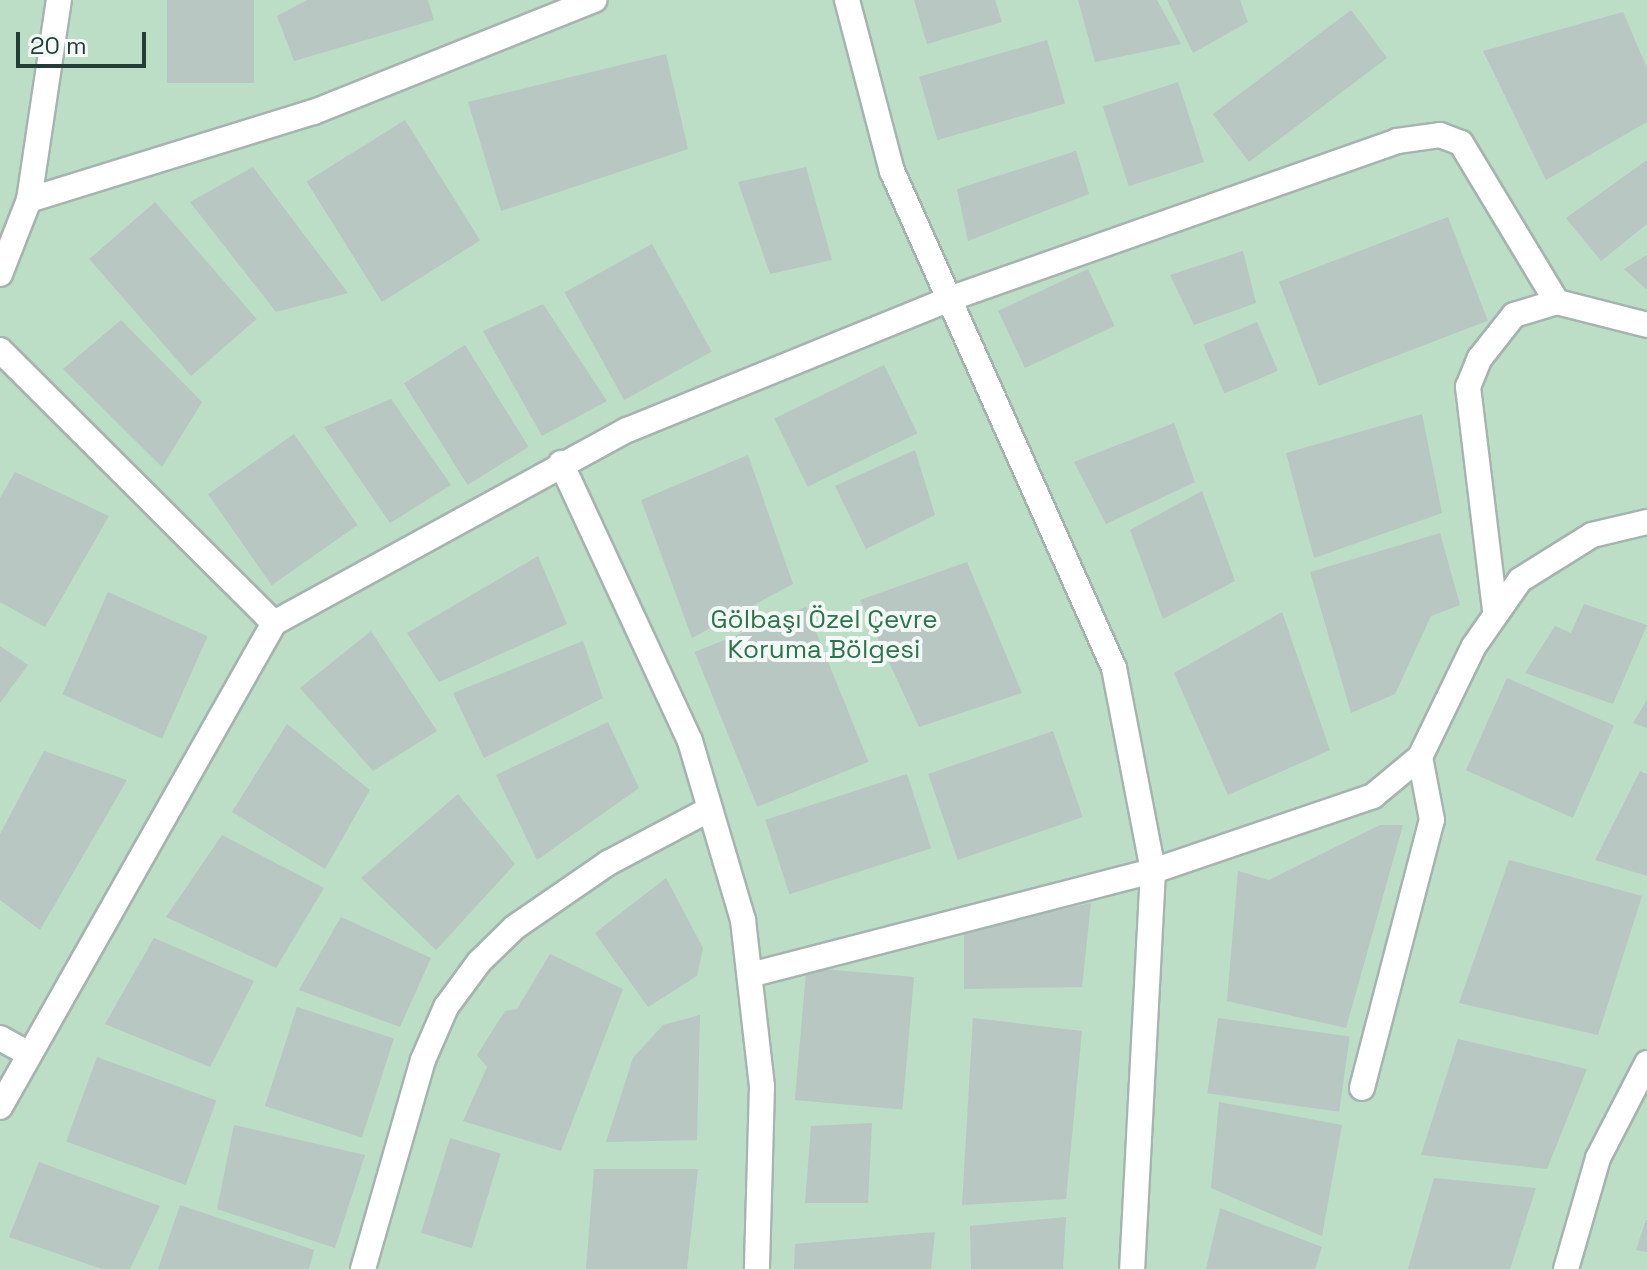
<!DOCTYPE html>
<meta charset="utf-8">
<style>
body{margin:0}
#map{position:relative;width:1647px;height:1269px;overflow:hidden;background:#e3ece9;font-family:"Space Grotesk",sans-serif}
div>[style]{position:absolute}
.green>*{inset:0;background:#bcddc6;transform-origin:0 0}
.building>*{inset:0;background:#b8c7c2;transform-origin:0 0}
.roads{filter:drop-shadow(2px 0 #a6b4b0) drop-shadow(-2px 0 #a6b4b0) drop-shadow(0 2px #a6b4b0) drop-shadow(0 -2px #a6b4b0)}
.minor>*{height:24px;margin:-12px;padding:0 12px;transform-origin:12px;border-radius:12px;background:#fff}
span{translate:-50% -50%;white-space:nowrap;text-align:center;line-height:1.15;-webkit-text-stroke:8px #f3f9f6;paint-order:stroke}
.park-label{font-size:26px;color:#2d744c}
.scale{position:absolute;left:16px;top:32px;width:130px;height:36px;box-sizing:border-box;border:4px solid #233d37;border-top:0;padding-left:10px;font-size:24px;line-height:28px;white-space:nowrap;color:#233d37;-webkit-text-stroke:6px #f3f9f6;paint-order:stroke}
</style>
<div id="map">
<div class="green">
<i style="left:0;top:0;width:1647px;height:1269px"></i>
</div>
<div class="building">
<i style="left:167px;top:0;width:87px;height:83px"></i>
<i style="clip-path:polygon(307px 0,428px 0,434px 20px,294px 61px,277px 16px)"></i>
<i style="clip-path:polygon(914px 0,995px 0,1002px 22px,927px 44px)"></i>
<i style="clip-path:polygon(1078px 0,1157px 0,1181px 44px,1095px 62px)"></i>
<i style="clip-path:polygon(1167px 0,1240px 0,1248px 22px,1193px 53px)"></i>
<i style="left:1351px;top:10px;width:60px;height:173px;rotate:53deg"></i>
<i style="clip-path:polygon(1623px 12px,1647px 68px,1647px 122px,1546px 180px,1483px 51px)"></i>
<i style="left:1047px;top:40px;width:66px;height:133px;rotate:74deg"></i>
<i style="clip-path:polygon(666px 54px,688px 149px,501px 211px,468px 102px)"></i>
<i style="left:1178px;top:82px;width:84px;height:79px;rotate:72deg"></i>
<i style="left:405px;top:120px;width:142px;height:116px;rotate:58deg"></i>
<i style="clip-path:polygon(1076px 151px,1089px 194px,968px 241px,957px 189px)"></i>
<i style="clip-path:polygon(1647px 160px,1647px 224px,1601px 261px,1566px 218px)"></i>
<i style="clip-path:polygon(253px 167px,348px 293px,276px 312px,190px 202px)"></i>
<i style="clip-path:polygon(806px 167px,832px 260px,770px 274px,738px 182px)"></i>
<i style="left:155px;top:202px;width:155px;height:87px;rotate:49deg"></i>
<i style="left:1448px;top:217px;width:111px;height:181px;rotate:69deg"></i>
<i style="left:652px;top:244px;width:123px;height:100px;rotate:61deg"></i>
<i style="clip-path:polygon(1243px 251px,1256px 303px,1194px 325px,1170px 275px)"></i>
<i style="clip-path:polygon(1647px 255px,1647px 290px,1624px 269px)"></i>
<i style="left:1088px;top:269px;width:63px;height:99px;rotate:65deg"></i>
<i style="clip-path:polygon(543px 304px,607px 401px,542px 436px,483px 331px)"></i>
<i style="clip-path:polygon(121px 320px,202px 402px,162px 467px,63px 369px)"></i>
<i style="left:1257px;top:322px;width:53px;height:58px;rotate:67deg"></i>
<i style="left:465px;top:345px;width:120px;height:72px;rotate:58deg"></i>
<i style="left:884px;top:365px;width:76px;height:122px;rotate:64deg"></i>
<i style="clip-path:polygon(391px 399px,451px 485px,390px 523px,324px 427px)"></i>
<i style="clip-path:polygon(1422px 414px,1442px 513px,1314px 558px,1286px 453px)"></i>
<i style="clip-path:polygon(1174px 423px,1195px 482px,1106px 524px,1074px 462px)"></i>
<i style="left:294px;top:434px;width:111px;height:105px;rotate:55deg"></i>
<i style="clip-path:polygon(915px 450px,935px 515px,866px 549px,835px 486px)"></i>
<i style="clip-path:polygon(748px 455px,793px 584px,692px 638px,641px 500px)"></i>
<i style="clip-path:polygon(15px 472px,109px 516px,45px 627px,0 602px,0 498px)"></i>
<i style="clip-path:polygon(1202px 491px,1235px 581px,1163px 619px,1130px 530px)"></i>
<i style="clip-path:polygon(1440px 533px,1460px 605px,1431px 616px,1395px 694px,1351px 713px,1310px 572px)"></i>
<i style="clip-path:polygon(538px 556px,567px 624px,439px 682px,407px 633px)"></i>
<i style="clip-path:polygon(967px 562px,1022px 693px,919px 727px,860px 600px)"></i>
<i style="left:108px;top:592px;width:109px;height:112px;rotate:24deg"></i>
<i style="clip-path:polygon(1584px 604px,1647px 625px,1613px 704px,1525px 673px,1555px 626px,1571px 633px)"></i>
<i style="left:806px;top:607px;width:167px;height:120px;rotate:68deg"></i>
<i style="clip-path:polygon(1282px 612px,1330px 750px,1228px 795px,1174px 673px)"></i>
<i style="clip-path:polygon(371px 631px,437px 731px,373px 771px,300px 688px)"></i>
<i style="clip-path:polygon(583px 641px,603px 698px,484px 758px,453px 693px)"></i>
<i style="clip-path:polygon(0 646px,28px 665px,0 703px)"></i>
<i style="left:1507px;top:678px;width:117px;height:101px;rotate:24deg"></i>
<i style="clip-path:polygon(1647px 700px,1647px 728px,1633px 723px)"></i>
<i style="clip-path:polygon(608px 722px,639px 788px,537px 860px,496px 775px)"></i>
<i style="clip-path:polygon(287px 724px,370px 790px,325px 869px,232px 812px)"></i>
<i style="left:1053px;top:731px;width:91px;height:132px;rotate:71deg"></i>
<i style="clip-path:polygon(44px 751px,127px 780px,40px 930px,0 900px,0 834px)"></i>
<i style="clip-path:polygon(1640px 771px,1647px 774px,1647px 876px,1595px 860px)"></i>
<i style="left:907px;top:774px;width:78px;height:149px;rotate:72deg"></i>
<i style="clip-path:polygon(458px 794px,515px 864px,436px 950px,361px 878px)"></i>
<i style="clip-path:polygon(1380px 825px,1403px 825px,1346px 1028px,1227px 1001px,1238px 871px,1269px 880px)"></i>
<i style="clip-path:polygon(222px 835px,324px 888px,276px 968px,166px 917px)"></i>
<i style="clip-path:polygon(1509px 860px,1642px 896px,1598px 1035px,1459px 1003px)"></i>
<i style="clip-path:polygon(666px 878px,703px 948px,697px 976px,648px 1007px,595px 933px)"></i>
<i style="clip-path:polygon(1091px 903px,1082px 987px,964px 989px,964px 931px)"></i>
<i style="clip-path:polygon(341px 917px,431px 958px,400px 1027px,299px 990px)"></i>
<i style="clip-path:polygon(154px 938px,254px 981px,210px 1067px,105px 1024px)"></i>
<i style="clip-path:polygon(550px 954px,623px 989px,561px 1151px,463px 1121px,487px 1067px,477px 1055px,505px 1011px,517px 1009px)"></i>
<i style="left:914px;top:977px;width:133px;height:108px;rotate:95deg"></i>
<i style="left:297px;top:1007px;width:102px;height:104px;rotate:18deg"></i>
<i style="clip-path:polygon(700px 1015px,697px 1140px,606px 1142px,633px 1058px,663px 1025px)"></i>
<i style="clip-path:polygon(973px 1018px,1082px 1031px,1066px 1199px,962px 1205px)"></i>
<i style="left:1218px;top:1018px;width:133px;height:76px;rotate:8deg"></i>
<i style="clip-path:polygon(1458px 1039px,1587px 1069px,1547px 1169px,1421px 1155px)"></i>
<i style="left:97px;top:1057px;width:127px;height:90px;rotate:20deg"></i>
<i style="clip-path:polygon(1219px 1102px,1342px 1125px,1322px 1236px,1211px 1188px)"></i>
<i style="clip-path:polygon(872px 1123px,868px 1203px,805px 1203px,811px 1126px)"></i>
<i style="clip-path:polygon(234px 1125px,365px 1155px,335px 1248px,217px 1209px)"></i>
<i style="left:450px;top:1138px;width:53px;height:99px;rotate:17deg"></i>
<i style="clip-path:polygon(39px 1162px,160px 1206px,130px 1269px,102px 1269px,9px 1237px)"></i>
<i style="clip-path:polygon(594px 1169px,698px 1169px,687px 1269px,586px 1269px)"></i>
<i style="clip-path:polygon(1434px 1178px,1536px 1188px,1510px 1269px,1408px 1269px)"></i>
<i style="clip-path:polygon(180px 1205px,314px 1250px,309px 1269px,158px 1269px)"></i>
<i style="clip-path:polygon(1220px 1208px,1322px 1247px,1315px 1269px,1206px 1269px)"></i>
<i style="clip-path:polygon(1066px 1217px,1063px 1269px,971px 1269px,970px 1226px)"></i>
<i style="clip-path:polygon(1646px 1220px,1647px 1220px,1647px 1252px,1636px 1250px)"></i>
<i style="clip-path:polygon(935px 1232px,931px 1269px,794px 1269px,795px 1244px)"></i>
</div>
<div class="roads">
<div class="minor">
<i style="left:847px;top:0;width:177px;rotate:75.3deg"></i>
<i style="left:892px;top:171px;width:544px;rotate:65.93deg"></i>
<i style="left:1114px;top:668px;width:207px;rotate:79.1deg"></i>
<i style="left:1153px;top:871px;width:399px;rotate:93deg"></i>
<i style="left:29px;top:200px;width:298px;rotate:-17.2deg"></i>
<i style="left:314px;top:112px;width:302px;rotate:-21.8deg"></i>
<i style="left:0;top:274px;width:79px;rotate:-68.6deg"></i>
<i style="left:29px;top:200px;width:202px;rotate:-81.5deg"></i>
<i style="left:0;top:350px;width:387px;rotate:44.9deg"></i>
<i style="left:274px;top:623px;width:556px;rotate:119.51deg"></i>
<i style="left:561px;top:463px;width:306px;rotate:65.1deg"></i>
<i style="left:690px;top:741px;width:187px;rotate:73.5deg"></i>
<i style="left:743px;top:920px;width:167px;rotate:83.5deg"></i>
<i style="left:762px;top:1086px;width:183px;rotate:91.6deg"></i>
<i style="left:1495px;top:610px;width:225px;rotate:-96.9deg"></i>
<i style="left:1468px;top:387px;width:31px;rotate:-68deg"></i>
<i style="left:1480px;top:358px;width:55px;rotate:-51.7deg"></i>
<i style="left:1514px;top:315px;width:45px;rotate:-16.8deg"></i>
<i style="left:1557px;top:302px;width:93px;rotate:14.3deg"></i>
<i style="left:274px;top:623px;width:402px;rotate:-28.7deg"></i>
<i style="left:627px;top:430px;width:348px;rotate:-22.1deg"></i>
<i style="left:949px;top:299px;width:475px;rotate:-19.4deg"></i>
<i style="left:1397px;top:141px;width:43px;rotate:-7.9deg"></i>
<i style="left:1440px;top:135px;width:22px;rotate:21deg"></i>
<i style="left:1461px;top:143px;width:186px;rotate:58.9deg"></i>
<i style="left:750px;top:975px;width:416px;rotate:-14.5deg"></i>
<i style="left:1153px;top:871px;width:232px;rotate:-18.8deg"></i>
<i style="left:1373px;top:796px;width:61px;rotate:-39.7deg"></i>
<i style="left:1420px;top:757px;width:123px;rotate:-64.1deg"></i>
<i style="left:1474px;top:646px;width:80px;rotate:-55.1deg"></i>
<i style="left:1520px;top:580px;width:85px;rotate:-32deg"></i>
<i style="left:1592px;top:535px;width:57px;rotate:-13.3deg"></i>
<i style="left:0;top:1038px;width:31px;rotate:29deg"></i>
<i style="left:1362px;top:1088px;width:277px;rotate:-75.4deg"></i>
<i style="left:1432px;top:820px;width:64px;rotate:-100.8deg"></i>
<i style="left:363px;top:1269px;width:217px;rotate:-74deg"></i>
<i style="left:423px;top:1060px;width:58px;rotate:-66.5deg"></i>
<i style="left:446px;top:1007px;width:56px;rotate:-53.7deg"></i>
<i style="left:479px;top:962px;width:50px;rotate:-44.2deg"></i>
<i style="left:515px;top:927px;width:113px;rotate:-34.5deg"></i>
<i style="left:608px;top:863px;width:115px;rotate:-27.9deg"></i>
<i style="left:1566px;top:1269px;width:116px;rotate:-73.9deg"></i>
<i style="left:1598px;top:1158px;width:107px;rotate:-62.7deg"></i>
</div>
</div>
<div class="park-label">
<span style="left:824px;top:635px">Gölbaşı Özel Çevre<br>Koruma Bölgesi</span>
</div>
<div class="scale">20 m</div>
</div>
